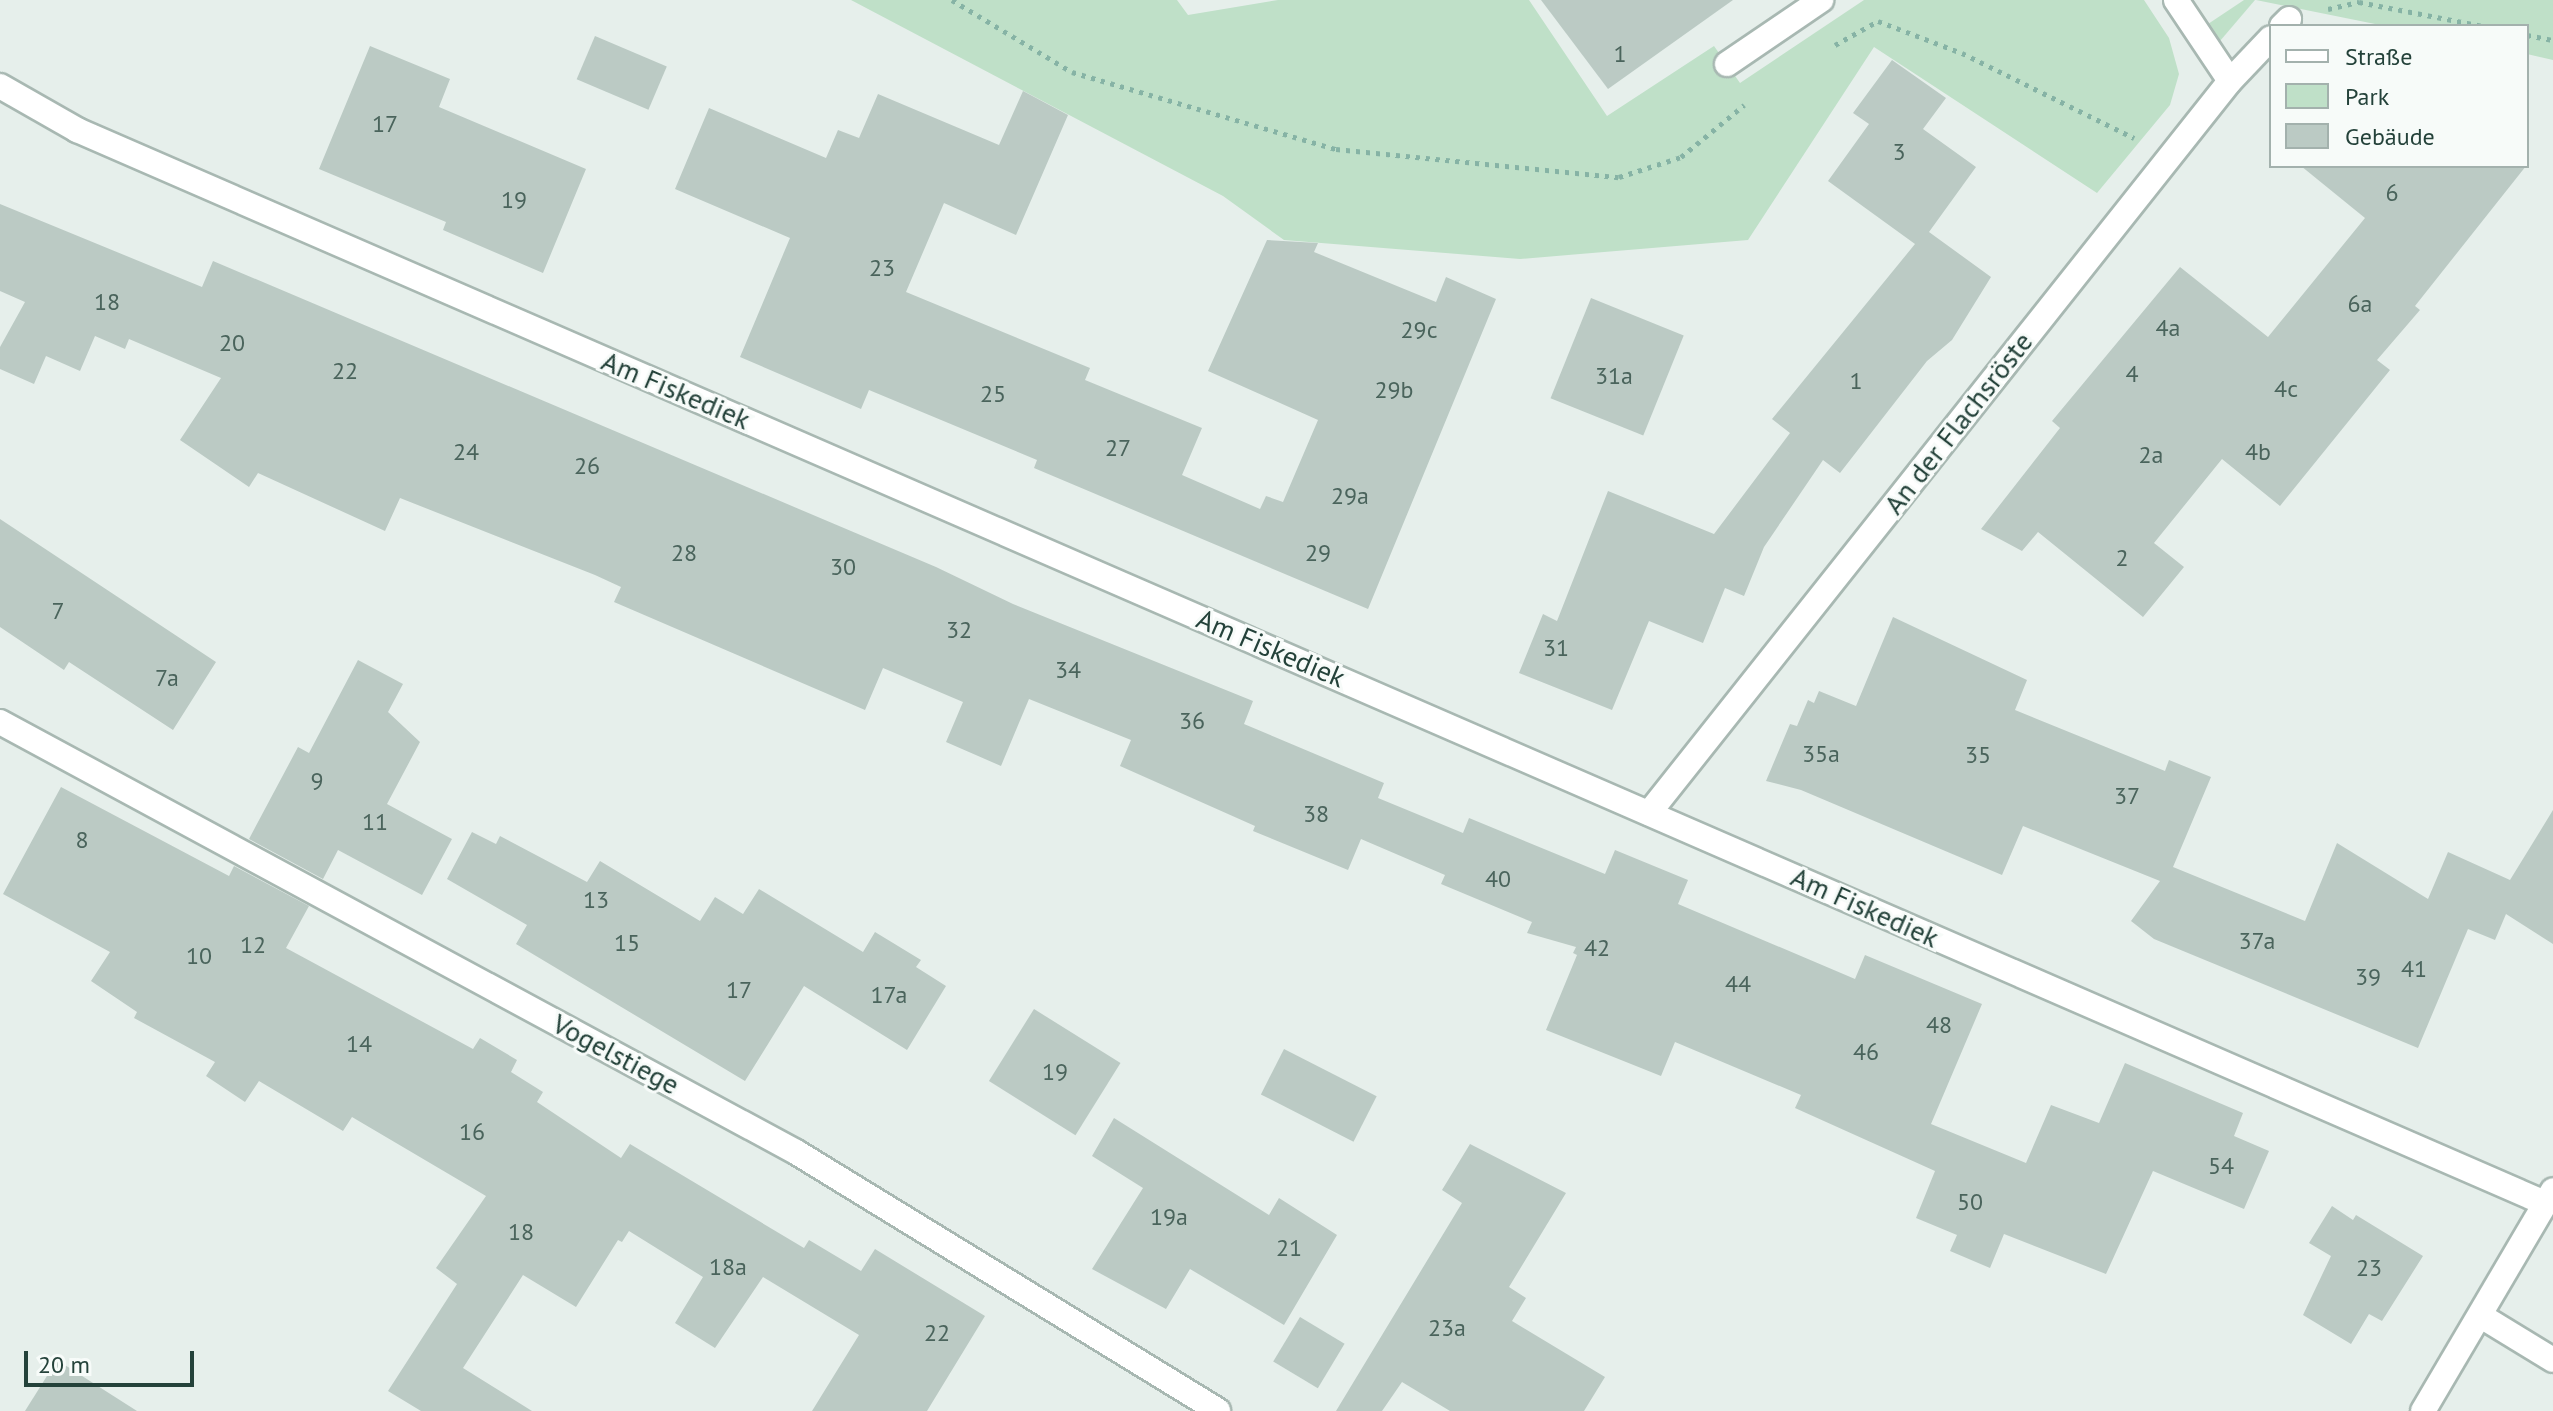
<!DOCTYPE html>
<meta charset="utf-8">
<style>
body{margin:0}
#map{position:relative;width:2553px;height:1411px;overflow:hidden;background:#e6efeb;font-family:"PT Sans",sans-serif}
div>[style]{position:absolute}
.green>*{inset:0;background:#bfe0c8}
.building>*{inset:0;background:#bbcac4;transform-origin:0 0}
.path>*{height:5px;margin-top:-2.5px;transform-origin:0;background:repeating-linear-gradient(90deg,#86b3a5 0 4px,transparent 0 10px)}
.roads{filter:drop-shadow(2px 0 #a8b8b2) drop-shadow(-2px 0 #a8b8b2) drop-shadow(0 2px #a8b8b2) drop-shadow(0 -2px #a8b8b2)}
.service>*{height:24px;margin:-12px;padding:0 12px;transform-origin:12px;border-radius:12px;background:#fff}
.minor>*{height:24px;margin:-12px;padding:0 12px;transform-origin:12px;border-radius:12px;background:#fff}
span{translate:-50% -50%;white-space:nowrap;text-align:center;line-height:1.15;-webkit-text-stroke:6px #f7fbf9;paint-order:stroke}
.number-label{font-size:24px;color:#4a645c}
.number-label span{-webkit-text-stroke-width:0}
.street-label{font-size:28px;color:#24423a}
.legend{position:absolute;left:2269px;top:24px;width:260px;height:144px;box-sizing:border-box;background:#f7fbf9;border:2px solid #a3b1ad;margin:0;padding:10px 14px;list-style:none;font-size:24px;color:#24423a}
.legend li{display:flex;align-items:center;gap:16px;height:40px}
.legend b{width:40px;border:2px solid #a3b1ad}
.scale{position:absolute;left:24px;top:1351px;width:170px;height:36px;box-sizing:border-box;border:4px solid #24423a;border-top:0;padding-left:10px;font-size:24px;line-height:28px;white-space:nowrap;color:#24423a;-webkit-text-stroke:6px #f7fbf9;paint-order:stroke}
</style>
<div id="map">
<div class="green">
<i style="clip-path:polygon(851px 0,1177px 0,1188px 15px,1278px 0,1529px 0,1607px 116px,1714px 46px,1740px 83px,1864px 0,2144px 0,2169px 38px,2179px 74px,2170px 105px,2097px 193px,1874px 47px,1748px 240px,1520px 259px,1284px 240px,1223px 196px)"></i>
<i style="clip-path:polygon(2244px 0,2255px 0,2220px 41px,2208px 24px)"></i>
<i style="clip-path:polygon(2256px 0,2553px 0,2553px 60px,2527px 54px,2527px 26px,2385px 26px)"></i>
</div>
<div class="building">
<i style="clip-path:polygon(1541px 0,1733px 0,1608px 89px)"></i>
<i style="left:595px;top:36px;width:78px;height:47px;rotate:23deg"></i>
<i style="clip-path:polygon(370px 46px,450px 79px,439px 107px,586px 169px,543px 273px,443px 230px,446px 222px,319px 169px)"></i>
<i style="clip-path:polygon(1892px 60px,1946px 98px,1923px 129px,1976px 167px,1929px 232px,1991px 277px,1952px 340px,1927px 361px,1840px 473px,1823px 460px,1764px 547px,1744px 596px,1725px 588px,1703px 643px,1649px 621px,1612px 710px,1519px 673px,1543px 614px,1557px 621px,1608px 491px,1714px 534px,1790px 433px,1772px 419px,1915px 244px,1828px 181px,1869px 124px,1853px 113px)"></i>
<i style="clip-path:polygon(1023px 91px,1068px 115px,1016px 235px,944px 203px,906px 292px,1090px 368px,1085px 380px,1202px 428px,1182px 475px,1260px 509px,1266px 496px,1283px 502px,1318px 420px,1208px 371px,1267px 240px,1318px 243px,1314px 252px,1436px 302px,1446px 277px,1496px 299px,1368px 609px,1034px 468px,1037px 460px,869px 390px,861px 409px,740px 357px,790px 238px,675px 189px,709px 108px,826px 158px,838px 130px,859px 138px,878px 94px,999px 145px)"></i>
<i style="clip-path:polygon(2301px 166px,2526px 166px,2415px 306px,2420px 310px,2377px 360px,2390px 370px,2280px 506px,2222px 459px,2154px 543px,2184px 567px,2143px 617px,2038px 532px,2022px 551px,1981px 529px,2060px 428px,2052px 421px,2180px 267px,2268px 337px,2365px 218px)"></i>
<i style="clip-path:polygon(0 204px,202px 287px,213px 261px,936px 567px,1013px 604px,1253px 701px,1244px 724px,1384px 783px,1378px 798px,1463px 833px,1469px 818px,1605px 874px,1615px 850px,1688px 880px,1678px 904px,1855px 979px,1865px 955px,1982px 1004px,1931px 1124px,2026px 1163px,2051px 1105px,2099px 1123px,2125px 1063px,2243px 1113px,2234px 1136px,2269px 1151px,2244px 1209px,2153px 1171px,2106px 1274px,2004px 1234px,1990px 1268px,1950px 1251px,1957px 1235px,1916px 1218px,1935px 1171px,1795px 1108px,1801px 1095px,1675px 1042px,1661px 1076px,1546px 1030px,1577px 955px,1573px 953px,1576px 947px,1527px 933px,1532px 922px,1441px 884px,1445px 875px,1361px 839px,1348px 870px,1253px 831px,1255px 826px,1120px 766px,1131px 740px,1029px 699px,1001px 766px,946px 742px,963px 702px,883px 668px,865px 710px,614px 602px,621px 587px,595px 575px,400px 498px,385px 531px,258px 473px,249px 487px,180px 440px,221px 378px,129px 339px,125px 349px,95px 336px,80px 371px,46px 356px,34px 384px,0 369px,0 347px,25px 302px,0 291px)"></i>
<i style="left:1591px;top:298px;width:100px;height:108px;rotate:22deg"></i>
<i style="clip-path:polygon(0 519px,216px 662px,173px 730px,69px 662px,64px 670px,0 627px)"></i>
<i style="clip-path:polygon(1893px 617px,2027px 680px,2015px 710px,2165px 771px,2169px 760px,2211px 777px,2173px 867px,2305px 921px,2337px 843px,2428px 899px,2448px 852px,2510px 880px,2553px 810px,2553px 944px,2506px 914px,2495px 940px,2468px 929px,2418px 1048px,2154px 939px,2131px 921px,2160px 881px,2023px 826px,2002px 875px,1801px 790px,1766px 781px,1790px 724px,1797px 726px,1808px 700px,1814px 703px,1819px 691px,1856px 706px)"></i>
<i style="clip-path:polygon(358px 660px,403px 684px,388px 712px,420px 742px,387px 804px,452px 839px,422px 895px,338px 850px,323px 879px,249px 839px,298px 747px,309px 753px)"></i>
<i style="clip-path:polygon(61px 787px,229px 876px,234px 866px,309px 906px,286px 948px,473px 1049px,480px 1038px,517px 1060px,511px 1072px,543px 1092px,537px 1102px,621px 1158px,630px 1144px,804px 1248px,809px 1240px,861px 1271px,875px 1249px,985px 1316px,927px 1411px,812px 1411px,859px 1335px,763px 1277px,715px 1348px,675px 1323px,703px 1277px,629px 1231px,622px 1242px,618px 1240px,576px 1307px,523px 1275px,463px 1368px,532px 1411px,421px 1411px,388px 1391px,457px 1284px,436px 1268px,486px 1196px,352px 1117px,343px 1131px,259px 1081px,245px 1102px,206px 1076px,215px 1062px,134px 1018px,137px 1012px,91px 981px,110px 952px,3px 894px)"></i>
<i style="clip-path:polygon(472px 832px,496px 844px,500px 836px,587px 882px,600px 861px,700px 921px,715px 897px,743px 914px,759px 889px,863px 952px,875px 932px,921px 960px,916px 967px,946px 986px,907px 1050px,804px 986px,745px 1081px,516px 944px,527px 925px,447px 879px)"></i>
<i style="left:1034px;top:1009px;width:102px;height:85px;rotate:32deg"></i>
<i style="left:1284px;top:1049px;width:104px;height:51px;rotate:27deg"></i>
<i style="clip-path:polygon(1114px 1118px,1269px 1215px,1279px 1198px,1337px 1235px,1284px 1325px,1190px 1269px,1166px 1309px,1092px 1269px,1143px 1188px,1092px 1156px)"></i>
<i style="clip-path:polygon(1470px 1144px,1566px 1193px,1509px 1287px,1526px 1298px,1512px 1321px,1605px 1377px,1584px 1411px,1450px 1411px,1402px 1382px,1382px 1411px,1336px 1411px,1462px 1203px,1442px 1190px)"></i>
<i style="clip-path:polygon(2332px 1206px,2353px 1220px,2356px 1215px,2423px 1256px,2382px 1321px,2369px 1314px,2351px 1344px,2303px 1315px,2331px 1256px,2309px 1243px)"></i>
<i style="left:1300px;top:1317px;width:52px;height:52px;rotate:31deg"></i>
<i style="clip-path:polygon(57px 1360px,137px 1411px,25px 1411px)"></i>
</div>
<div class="path">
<i style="left:952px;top:0;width:140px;rotate:31deg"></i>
<i style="left:1072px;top:72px;width:275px;rotate:16.3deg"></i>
<i style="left:1336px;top:149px;width:284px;rotate:5.7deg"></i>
<i style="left:1619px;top:177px;width:65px;rotate:-17.9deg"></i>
<i style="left:1681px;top:157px;width:82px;rotate:-39.5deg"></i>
<i style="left:2328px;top:9px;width:32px;rotate:-13deg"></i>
<i style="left:2359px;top:2px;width:126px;rotate:11deg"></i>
<i style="left:2527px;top:35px;width:26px;rotate:11deg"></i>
<i style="left:1835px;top:45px;width:49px;rotate:-29.2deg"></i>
<i style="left:1878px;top:21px;width:90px;rotate:20.9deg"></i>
<i style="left:1962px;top:53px;width:192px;rotate:26.3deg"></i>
</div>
<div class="roads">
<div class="service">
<i style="left:2481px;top:1316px;width:84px;rotate:31.4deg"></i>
</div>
<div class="minor">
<i style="left:2176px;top:0;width:97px;rotate:56.3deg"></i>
<i style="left:2282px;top:26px;width:10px;rotate:-45deg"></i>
<i style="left:1727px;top:64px;width:114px;rotate:-34.2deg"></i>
<i style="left:0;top:86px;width:89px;rotate:29.7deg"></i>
<i style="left:77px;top:130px;width:2691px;rotate:23.5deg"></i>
<i style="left:0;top:722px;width:905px;rotate:28.38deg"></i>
<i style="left:796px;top:1152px;width:495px;rotate:31.5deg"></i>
<i style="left:1649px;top:813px;width:935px;rotate:-51.56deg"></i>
<i style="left:2230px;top:81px;width:59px;rotate:-46.4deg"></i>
<i style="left:2423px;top:1411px;width:256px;rotate:-59.5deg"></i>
</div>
</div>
<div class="number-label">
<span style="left:1620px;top:54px">1</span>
<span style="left:385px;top:124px">17</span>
<span style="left:1899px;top:152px">3</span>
<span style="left:2392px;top:193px">6</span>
<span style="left:514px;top:200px">19</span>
<span style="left:882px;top:268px">23</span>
<span style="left:107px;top:302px">18</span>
<span style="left:2360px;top:304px">6a</span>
<span style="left:2168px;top:328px">4a</span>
<span style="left:1419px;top:330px">29c</span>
<span style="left:232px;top:343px">20</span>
<span style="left:345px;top:371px">22</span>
<span style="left:2132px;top:374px">4</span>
<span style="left:1614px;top:376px">31a</span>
<span style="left:1856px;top:381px">1</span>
<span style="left:2286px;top:389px">4c</span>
<span style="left:1394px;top:390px">29b</span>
<span style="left:993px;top:394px">25</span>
<span style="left:1118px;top:448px">27</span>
<span style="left:466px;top:452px">24</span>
<span style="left:2258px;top:452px">4b</span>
<span style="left:2151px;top:455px">2a</span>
<span style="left:587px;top:466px">26</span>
<span style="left:1350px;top:496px">29a</span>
<span style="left:684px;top:553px">28</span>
<span style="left:1318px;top:553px">29</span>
<span style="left:2122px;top:558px">2</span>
<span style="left:843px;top:567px">30</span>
<span style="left:58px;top:611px">7</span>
<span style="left:959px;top:630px">32</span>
<span style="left:1556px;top:648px">31</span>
<span style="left:1068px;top:670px">34</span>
<span style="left:167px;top:678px">7a</span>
<span style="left:1192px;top:721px">36</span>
<span style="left:1821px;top:754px">35a</span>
<span style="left:1978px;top:755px">35</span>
<span style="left:317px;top:781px">9</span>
<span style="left:2127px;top:796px">37</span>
<span style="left:1316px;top:814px">38</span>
<span style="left:375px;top:822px">11</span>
<span style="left:82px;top:840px">8</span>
<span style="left:1498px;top:879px">40</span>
<span style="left:596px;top:900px">13</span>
<span style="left:2257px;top:941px">37a</span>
<span style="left:627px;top:943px">15</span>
<span style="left:253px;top:945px">12</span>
<span style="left:1597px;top:948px">42</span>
<span style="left:199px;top:956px">10</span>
<span style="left:2414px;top:969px">41</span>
<span style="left:2368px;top:977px">39</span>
<span style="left:1738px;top:984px">44</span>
<span style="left:739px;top:990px">17</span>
<span style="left:889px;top:995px">17a</span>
<span style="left:1939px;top:1025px">48</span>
<span style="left:359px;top:1044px">14</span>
<span style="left:1866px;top:1052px">46</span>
<span style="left:1055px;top:1072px">19</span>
<span style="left:472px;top:1132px">16</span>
<span style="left:2221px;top:1166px">54</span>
<span style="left:1970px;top:1202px">50</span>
<span style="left:1169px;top:1217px">19a</span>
<span style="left:521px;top:1232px">18</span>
<span style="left:1289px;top:1248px">21</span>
<span style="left:728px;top:1267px">18a</span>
<span style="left:2369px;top:1268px">23</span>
<span style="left:1447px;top:1328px">23a</span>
<span style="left:937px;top:1333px">22</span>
</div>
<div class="street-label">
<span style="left:676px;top:390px;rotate:23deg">Am Fiskediek</span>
<span style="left:1958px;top:423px;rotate:-52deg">An der Flachsröste</span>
<span style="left:1271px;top:648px;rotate:23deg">Am Fiskediek</span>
<span style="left:1865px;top:907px;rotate:24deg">Am Fiskediek</span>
<span style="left:616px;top:1054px;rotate:28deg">Vogelstiege</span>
</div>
<ul class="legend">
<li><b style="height:10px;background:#fff"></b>Straße</li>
<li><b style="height:22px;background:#bfe0c8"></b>Park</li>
<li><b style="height:22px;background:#bbcac4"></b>Gebäude</li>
</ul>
<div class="scale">20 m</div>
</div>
